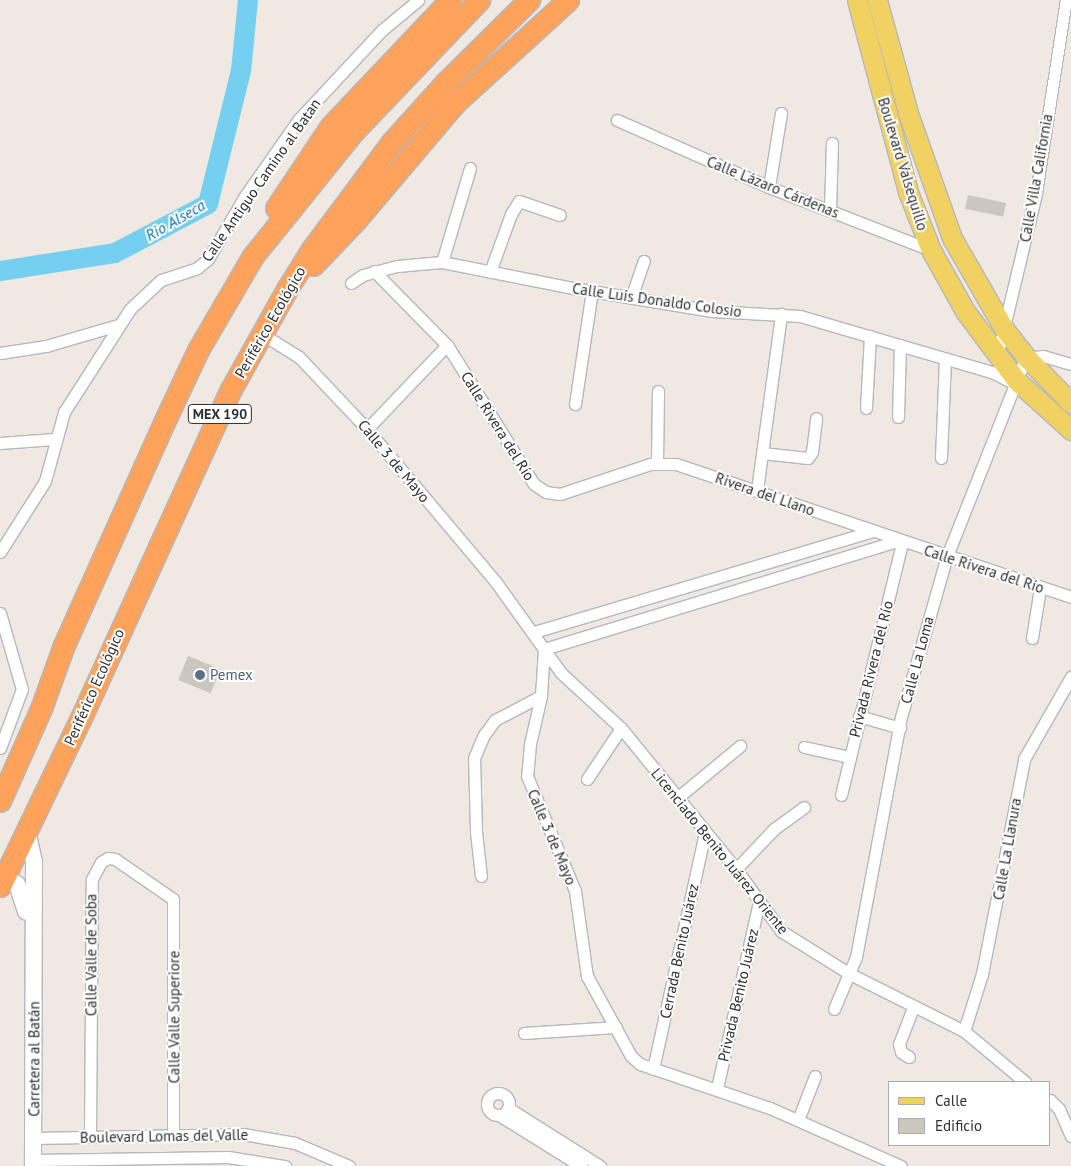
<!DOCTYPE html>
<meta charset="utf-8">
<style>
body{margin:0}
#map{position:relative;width:1071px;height:1166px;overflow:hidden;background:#efe9e1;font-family:"PT Sans",sans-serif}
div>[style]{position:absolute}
.river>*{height:20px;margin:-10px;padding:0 10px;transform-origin:10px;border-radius:10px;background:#75cff0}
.building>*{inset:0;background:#cbc7bf;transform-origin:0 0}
.roads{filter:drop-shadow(1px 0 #b4b7c1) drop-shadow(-1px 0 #b4b7c1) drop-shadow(0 1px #b4b7c1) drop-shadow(0 -1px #b4b7c1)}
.street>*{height:11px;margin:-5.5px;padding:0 5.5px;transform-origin:5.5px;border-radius:5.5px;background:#fff}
.street>.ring{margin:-5.5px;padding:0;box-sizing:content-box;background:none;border:11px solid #fff;border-radius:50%}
.secondary>*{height:16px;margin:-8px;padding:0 8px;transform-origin:8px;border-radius:8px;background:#fff}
.primary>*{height:19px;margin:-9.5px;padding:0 9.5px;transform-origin:9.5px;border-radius:9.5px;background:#f2d163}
.highway>*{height:21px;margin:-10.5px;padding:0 10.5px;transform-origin:10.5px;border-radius:10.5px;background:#ffa35c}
.dots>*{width:14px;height:14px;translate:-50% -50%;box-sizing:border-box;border:2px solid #fff;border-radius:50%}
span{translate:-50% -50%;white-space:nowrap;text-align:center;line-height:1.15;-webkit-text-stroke:4px #fff;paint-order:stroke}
.shield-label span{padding:1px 4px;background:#fff;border:1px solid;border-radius:4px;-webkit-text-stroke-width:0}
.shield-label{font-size:14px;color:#2e2e2e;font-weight:700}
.street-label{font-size:15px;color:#2e2e2e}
.service-label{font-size:15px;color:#4e5e75}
.left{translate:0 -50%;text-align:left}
.water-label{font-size:16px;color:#0d6fa3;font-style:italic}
.legend{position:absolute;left:888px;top:1081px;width:162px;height:65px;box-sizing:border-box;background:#fff;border:1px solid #ababab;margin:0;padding:6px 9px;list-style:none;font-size:15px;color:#2e2e2e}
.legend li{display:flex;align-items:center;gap:10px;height:25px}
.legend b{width:25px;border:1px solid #ababab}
</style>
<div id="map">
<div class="river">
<i style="left:0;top:271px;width:116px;rotate:-8.9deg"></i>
<i style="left:115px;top:253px;width:105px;rotate:-27.8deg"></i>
<i style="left:208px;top:204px;width:137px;rotate:-76.1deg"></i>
<i style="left:241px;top:71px;width:71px;rotate:-84.4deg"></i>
</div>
<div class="building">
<i style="left:968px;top:195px;width:39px;height:14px;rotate:12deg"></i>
<i style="left:188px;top:656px;width:35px;height:26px;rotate:22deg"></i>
</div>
<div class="roads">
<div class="street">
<i style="left:617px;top:120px;width:166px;rotate:23.8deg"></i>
<i style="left:769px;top:187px;width:174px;rotate:21.3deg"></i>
<i style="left:769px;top:187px;width:75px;rotate:-80.8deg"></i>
<i style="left:830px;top:210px;width:67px;rotate:-88.3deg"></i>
<i style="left:442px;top:262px;width:98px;rotate:-73.4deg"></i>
<i style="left:374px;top:271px;width:104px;rotate:45.4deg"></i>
<i style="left:447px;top:345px;width:164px;rotate:58deg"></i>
<i style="left:534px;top:484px;width:14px;rotate:34deg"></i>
<i style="left:546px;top:492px;width:14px;rotate:8deg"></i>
<i style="left:560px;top:494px;width:95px;rotate:-18.4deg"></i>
<i style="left:650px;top:464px;width:26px"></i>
<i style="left:676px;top:464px;width:417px;rotate:18.6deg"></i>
<i style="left:490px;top:272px;width:62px;rotate:-70.1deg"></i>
<i style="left:511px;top:214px;width:15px;rotate:-58deg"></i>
<i style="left:519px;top:201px;width:43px;rotate:18.9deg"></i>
<i style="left:351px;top:283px;width:14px;rotate:-34deg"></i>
<i style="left:363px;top:275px;width:35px;rotate:-15deg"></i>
<i style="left:397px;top:266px;width:45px;rotate:-5.1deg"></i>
<i style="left:442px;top:262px;width:134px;rotate:11.2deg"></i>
<i style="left:573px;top:288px;width:141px;rotate:9.4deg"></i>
<i style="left:712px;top:311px;width:88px;rotate:3.3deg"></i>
<i style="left:800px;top:316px;width:200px;rotate:16.3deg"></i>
<i style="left:992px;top:372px;width:27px;rotate:27deg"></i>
<i style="left:632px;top:295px;width:36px;rotate:-71deg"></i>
<i style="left:262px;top:334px;width:44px;rotate:31.9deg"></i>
<i style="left:299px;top:357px;width:99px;rotate:46.6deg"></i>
<i style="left:367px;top:429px;width:199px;rotate:49.9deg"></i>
<i style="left:495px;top:581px;width:113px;rotate:54.3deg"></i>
<i style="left:561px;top:673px;width:81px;rotate:42.5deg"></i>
<i style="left:621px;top:728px;width:182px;rotate:50.8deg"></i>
<i style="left:736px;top:869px;width:77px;rotate:54deg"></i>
<i style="left:781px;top:931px;width:81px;rotate:31.9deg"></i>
<i style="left:850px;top:974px;width:127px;rotate:26.6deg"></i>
<i style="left:964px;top:1031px;width:80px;rotate:39.9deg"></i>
<i style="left:0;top:353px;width:47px;rotate:-8.7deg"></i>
<i style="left:46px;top:346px;width:75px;rotate:-16.3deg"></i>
<i style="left:997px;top:356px;width:168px;rotate:-76.5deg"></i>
<i style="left:1036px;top:193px;width:195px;rotate:-81.2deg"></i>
<i style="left:575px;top:404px;width:115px;rotate:-81.5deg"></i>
<i style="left:866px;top:408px;width:72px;rotate:-86.8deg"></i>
<i style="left:898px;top:417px;width:72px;rotate:-88.4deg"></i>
<i style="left:367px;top:429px;width:116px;rotate:-46.4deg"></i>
<i style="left:0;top:443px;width:54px;rotate:-4.2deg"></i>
<i style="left:762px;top:453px;width:46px;rotate:6.2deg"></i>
<i style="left:808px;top:458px;width:7px;rotate:-56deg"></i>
<i style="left:812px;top:452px;width:34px;rotate:-83deg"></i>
<i style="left:941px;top:458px;width:99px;rotate:-87.7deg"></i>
<i style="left:657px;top:463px;width:72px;rotate:-89.2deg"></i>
<i style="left:757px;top:490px;width:178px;rotate:-82.2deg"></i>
<i style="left:0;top:552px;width:84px;rotate:-57.6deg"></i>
<i style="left:45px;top:481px;width:72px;rotate:-74.6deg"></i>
<i style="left:64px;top:412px;width:122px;rotate:-57.3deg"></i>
<i style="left:130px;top:309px;width:42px;rotate:-43.1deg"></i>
<i style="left:161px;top:280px;width:38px;rotate:-18deg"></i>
<i style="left:197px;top:268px;width:14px;rotate:-39deg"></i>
<i style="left:208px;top:259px;width:73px;rotate:-59.6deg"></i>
<i style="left:245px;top:196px;width:94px;rotate:-55deg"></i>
<i style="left:299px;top:119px;width:122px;rotate:-47deg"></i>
<i style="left:382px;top:30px;width:47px;rotate:-39.8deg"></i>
<i style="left:0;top:613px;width:79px;rotate:73.9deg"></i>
<i style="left:22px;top:689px;width:63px;rotate:110.4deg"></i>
<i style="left:534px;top:632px;width:353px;rotate:-16.6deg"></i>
<i style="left:1032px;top:638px;width:51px;rotate:-80.9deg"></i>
<i style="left:544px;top:649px;width:47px;rotate:93.7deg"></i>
<i style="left:541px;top:696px;width:49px;rotate:102.9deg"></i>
<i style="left:530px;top:744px;width:32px;rotate:95deg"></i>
<i style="left:527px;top:776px;width:125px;rotate:67.3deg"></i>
<i style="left:575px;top:891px;width:86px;rotate:82deg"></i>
<i style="left:587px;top:976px;width:91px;rotate:61.2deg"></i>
<i style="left:631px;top:1056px;width:12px;rotate:42deg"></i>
<i style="left:640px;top:1064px;width:137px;rotate:18.7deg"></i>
<i style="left:770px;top:1108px;width:143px;rotate:23.9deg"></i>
<i style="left:544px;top:649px;width:370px;rotate:-17deg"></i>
<i style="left:859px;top:716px;width:43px;rotate:16.3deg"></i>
<i style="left:804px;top:747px;width:46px;rotate:12.5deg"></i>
<i style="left:587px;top:779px;width:61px;rotate:-56.3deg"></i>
<i style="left:841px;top:795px;width:260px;rotate:-76.4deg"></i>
<i style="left:677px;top:798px;width:82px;rotate:-39.5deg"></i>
<i style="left:736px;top:869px;width:55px;rotate:-46.5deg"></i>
<i style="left:774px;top:829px;width:37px;rotate:-36deg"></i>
<i style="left:481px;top:876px;width:44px;rotate:-96.5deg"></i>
<i style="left:476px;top:832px;width:74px;rotate:-91.5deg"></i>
<i style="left:474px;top:758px;width:25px;rotate:-67deg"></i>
<i style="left:484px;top:735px;width:19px;rotate:-54deg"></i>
<i style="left:495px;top:720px;width:52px;rotate:-27.6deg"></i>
<i style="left:834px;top:1009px;width:56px;rotate:-67.1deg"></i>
<i style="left:856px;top:957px;width:244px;rotate:-79.4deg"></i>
<i style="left:901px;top:717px;width:167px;rotate:-74.1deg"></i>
<i style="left:947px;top:556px;width:206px;rotate:-68.4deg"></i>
<i style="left:1023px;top:364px;width:11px;rotate:-38deg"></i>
<i style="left:1032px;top:357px;width:11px;rotate:-5deg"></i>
<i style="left:1043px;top:356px;width:29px;rotate:16deg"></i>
<i style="left:964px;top:1031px;width:60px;rotate:-72.5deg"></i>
<i style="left:982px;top:974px;width:219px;rotate:-78.9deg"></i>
<i style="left:1024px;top:759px;width:95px;rotate:-60.2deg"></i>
<i style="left:524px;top:1033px;width:92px;rotate:-3.7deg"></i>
<i style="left:909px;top:1057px;width:9px;rotate:-148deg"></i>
<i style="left:901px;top:1052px;width:8px;rotate:-104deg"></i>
<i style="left:899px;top:1044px;width:40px;rotate:-69deg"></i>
<i style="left:653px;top:1069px;width:243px;rotate:-77.6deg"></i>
<i style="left:717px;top:1088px;width:191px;rotate:-77.3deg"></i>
<i class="ring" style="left:487px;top:1093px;width:11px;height:11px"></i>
<i style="left:1050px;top:1100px;width:13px;rotate:45deg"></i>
<i style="left:1059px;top:1109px;width:30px;rotate:66deg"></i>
<i style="left:508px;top:1108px;width:109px;rotate:32.2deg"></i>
<i style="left:499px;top:1115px;width:97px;rotate:31.9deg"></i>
<i style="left:798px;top:1120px;width:47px;rotate:-68.9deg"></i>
<i style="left:90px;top:1137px;width:258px;rotate:-89.6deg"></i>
<i style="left:92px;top:879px;width:19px;rotate:-62deg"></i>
<i style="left:101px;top:862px;width:8px;rotate:-30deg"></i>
<i style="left:108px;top:858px;width:7px;rotate:8deg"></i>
<i style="left:115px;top:859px;width:70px;rotate:34.6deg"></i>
<i style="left:173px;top:899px;width:236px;rotate:90deg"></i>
<i style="left:34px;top:1138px;width:209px;rotate:-1.1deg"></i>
<i style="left:243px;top:1134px;width:53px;rotate:9.8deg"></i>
<i style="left:295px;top:1143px;width:59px;rotate:23.1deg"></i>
<i style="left:33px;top:1160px;width:195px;rotate:-0.9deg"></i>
<i style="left:228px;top:1157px;width:58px;rotate:9deg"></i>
</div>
<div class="secondary">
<i style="left:27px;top:831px;width:31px;rotate:77deg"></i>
<i style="left:34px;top:861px;width:305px;rotate:90.2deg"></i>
<i style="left:4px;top:876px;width:15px;rotate:32deg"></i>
<i style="left:17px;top:884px;width:29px;rotate:72deg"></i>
</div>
<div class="primary">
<i style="left:857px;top:0;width:199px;rotate:75.1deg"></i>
<i style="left:908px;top:192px;width:62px;rotate:68.4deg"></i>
<i style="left:931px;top:250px;width:70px;rotate:60.9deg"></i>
<i style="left:965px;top:311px;width:87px;rotate:53.4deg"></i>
<i style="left:1017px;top:381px;width:73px;rotate:42.2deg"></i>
<i style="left:877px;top:0;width:120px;rotate:74.6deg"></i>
<i style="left:909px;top:116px;width:129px;rotate:70.6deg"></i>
<i style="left:952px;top:238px;width:106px;rotate:60.1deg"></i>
<i style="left:1005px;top:330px;width:37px;rotate:52deg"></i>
<i style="left:1028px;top:359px;width:62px;rotate:45.7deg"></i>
</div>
<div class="highway">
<i style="left:276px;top:208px;width:97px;rotate:-56.3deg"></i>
<i style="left:330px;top:127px;width:175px;rotate:-46.6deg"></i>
<i style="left:313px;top:265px;width:62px;rotate:-46.3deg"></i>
<i style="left:356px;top:220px;width:153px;rotate:-49.8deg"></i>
<i style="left:455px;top:103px;width:153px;rotate:-42.3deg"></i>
<i style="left:0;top:801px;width:104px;rotate:-66.1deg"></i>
<i style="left:42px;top:706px;width:65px;rotate:-70.2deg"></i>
<i style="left:64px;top:645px;width:251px;rotate:-65.8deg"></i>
<i style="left:167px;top:416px;width:73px;rotate:-64.8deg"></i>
<i style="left:198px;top:350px;width:109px;rotate:-59.7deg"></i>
<i style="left:253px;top:256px;width:161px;rotate:-51.1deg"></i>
<i style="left:354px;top:131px;width:181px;rotate:-46.3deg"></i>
<i style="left:0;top:886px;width:184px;rotate:-64.3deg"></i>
<i style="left:80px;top:720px;width:362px;rotate:-65.5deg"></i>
<i style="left:230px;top:391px;width:117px;rotate:-60.8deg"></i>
<i style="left:287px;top:289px;width:47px;rotate:-58deg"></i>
<i style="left:312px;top:249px;width:132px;rotate:-53.3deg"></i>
<i style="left:391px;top:143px;width:82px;rotate:-48deg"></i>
<i style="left:446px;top:82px;width:117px;rotate:-44.7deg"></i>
</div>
</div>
<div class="dots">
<i style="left:200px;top:675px;background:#5c6f8a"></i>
</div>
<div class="shield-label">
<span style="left:220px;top:414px">MEX 190</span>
</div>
<div class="street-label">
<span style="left:903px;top:164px;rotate:73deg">Boulevard Valsequillo</span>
<span style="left:1036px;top:178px;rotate:-80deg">Calle Villa California</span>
<span style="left:261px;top:180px;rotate:-55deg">Calle Antiguo Camino al Batan</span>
<span style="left:773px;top:187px;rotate:22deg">Calle Lázaro Cárdenas</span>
<span style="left:657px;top:300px;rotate:8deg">Calle Luis Donaldo Colosio</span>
<span style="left:270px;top:322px;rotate:-60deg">Periférico Ecológico</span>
<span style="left:498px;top:426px;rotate:58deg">Calle Rivera del Río</span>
<span style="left:394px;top:461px;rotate:50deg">Calle 3 de Mayo</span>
<span style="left:765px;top:494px;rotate:19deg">Rivera del Llano</span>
<span style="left:984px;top:569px;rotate:18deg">Calle Rivera del Río</span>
<span style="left:917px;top:660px;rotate:-75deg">Calle La Loma</span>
<span style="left:871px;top:669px;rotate:-76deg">Privada Rivera del Río</span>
<span style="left:94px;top:687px;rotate:-66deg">Periférico Ecológico</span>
<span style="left:552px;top:837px;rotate:67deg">Calle 3 de Mayo</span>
<span style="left:1007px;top:849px;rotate:-80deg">Calle La Llanura</span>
<span style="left:720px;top:851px;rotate:51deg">Licenciado Benito Juárez Oriente</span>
<span style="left:679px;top:951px;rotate:-78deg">Cerrada Benito Juárez</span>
<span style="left:91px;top:955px;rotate:-90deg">Calle Valle de Soba</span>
<span style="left:738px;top:995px;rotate:-77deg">Privada Benito Juárez</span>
<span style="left:174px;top:1017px;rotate:-90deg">Calle Valle Superiore</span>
<span style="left:34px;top:1059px;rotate:-90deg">Carretera al Batán</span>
<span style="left:164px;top:1136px;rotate:-1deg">Boulevard Lomas del Valle</span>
</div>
<div class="service-label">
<span class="left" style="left:210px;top:675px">Pemex</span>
</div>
<div class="water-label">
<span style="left:175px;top:220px;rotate:-30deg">Rio Alseca</span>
</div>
<ul class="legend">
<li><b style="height:6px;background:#f2d163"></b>Calle</li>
<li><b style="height:14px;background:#cbc7bf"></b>Edificio</li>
</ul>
</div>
